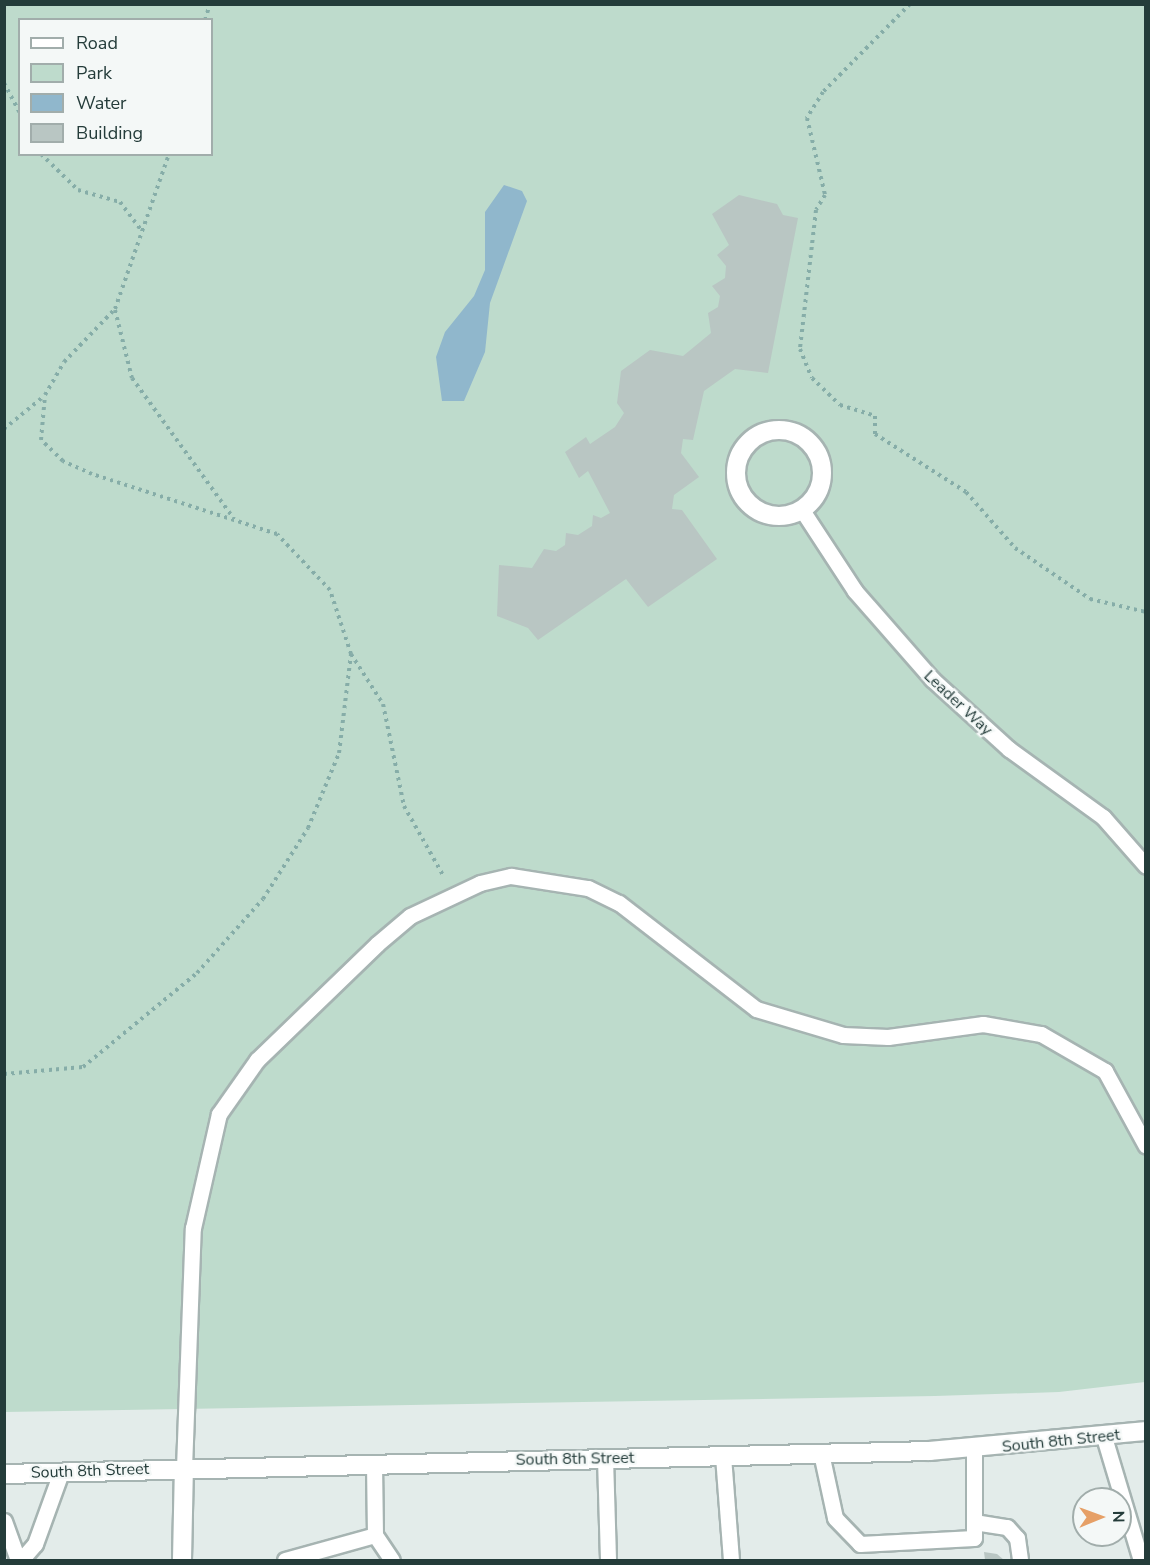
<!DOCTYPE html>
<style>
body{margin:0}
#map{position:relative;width:1150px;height:1565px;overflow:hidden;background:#e3ecea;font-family:"Nunito Sans",sans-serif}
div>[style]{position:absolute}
.green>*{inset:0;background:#bedbcc}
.water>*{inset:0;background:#90b7cc}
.building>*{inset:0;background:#b9c6c3}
.path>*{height:4px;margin-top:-2px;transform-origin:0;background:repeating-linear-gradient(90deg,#86ada8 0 3px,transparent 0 7.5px)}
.roads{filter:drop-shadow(2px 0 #a6b4b2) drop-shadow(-2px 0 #a6b4b2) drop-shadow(0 2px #a6b4b2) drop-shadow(0 -2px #a6b4b2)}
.service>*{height:15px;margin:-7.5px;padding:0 7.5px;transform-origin:7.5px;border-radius:7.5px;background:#fff}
.minor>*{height:18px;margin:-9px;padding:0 9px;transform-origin:9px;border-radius:9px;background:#fff}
.minor>.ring{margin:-9px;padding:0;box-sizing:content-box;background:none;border:18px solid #fff;border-radius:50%}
.tertiary>*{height:18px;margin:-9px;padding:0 9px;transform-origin:9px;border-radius:9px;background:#fff}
.secondary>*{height:18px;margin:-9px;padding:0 9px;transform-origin:9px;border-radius:9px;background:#fff}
span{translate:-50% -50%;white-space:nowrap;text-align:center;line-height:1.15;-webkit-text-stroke:4.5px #f4f8f7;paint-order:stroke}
.street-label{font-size:16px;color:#243c3a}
.frame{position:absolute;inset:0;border:6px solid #243c3a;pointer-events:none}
.legend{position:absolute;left:18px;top:18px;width:195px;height:138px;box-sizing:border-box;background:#f4f8f7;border:2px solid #a1adab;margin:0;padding:8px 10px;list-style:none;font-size:18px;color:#243c3a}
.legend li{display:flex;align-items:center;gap:12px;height:30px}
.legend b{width:30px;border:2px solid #a1adab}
.north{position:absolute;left:1072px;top:1487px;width:60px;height:60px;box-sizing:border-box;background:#f4f8f7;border:2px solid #a1adab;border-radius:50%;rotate:89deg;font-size:16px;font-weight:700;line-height:24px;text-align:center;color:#243c3a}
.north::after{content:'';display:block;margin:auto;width:21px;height:27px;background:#e6a067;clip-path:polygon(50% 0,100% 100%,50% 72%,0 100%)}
</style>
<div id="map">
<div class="green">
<i style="clip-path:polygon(evenodd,4px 5px,1145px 5px,1145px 1382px,1059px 1392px,935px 1396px,5px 1412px,4px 5px,20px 20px,212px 20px,212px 154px,20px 154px,20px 20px)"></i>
</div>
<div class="water">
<i style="clip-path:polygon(504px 185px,522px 191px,527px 201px,490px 303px,485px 352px,464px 401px,442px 401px,436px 357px,445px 332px,474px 296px,485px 270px,485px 212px)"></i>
</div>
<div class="building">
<i style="clip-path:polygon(739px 195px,777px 204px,783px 215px,798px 218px,768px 373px,735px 369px,704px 391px,693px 440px,683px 439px,681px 453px,699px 477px,674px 495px,672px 509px,682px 510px,717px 559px,648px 607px,626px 579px,538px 640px,528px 628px,497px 616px,499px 565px,532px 568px,544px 549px,556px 551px,565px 545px,566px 533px,578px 535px,592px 526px,593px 515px,601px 518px,610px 513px,588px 471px,579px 478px,565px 452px,586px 437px,590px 444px,615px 427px,624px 413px,617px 403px,621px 371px,650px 350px,683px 356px,711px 333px,708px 313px,718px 307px,720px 296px,712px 286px,725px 278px,726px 266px,717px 255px,729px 245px,712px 214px)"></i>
<i style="clip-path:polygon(984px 1552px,997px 1554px,1004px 1560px,985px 1560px)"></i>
</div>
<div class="path">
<i style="left:910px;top:4px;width:124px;rotate:134.7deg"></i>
<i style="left:823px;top:92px;width:31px;rotate:122deg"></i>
<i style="left:807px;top:118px;width:79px;rotate:76.8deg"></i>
<i style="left:825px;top:195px;width:17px;rotate:121deg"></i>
<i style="left:816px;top:210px;width:140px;rotate:96.6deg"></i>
<i style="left:800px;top:349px;width:31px;rotate:68deg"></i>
<i style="left:812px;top:378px;width:39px;rotate:44deg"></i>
<i style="left:840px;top:405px;width:37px;rotate:17deg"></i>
<i style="left:875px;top:416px;width:18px;rotate:90deg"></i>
<i style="left:875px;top:434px;width:108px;rotate:32.5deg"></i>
<i style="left:966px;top:492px;width:74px;rotate:48.8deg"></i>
<i style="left:1015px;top:548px;width:91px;rotate:34.2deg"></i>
<i style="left:1090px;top:599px;width:57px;rotate:13.1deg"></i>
<i style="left:205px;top:20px;width:17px;rotate:-73deg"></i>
<i style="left:4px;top:83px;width:34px;rotate:62deg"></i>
<i style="left:41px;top:154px;width:52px;rotate:44.2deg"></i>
<i style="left:78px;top:190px;width:44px;rotate:15.9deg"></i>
<i style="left:120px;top:202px;width:36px;rotate:53deg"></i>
<i style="left:115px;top:310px;width:70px;rotate:76deg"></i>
<i style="left:132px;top:378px;width:174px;rotate:54.1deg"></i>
<i style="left:4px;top:429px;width:52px;rotate:-39.5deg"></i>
<i style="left:351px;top:654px;width:59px;rotate:57.4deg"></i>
<i style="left:383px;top:704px;width:104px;rotate:78.4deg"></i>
<i style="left:404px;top:806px;width:81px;rotate:60.6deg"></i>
<i style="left:4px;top:1074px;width:79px;rotate:-5.1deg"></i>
<i style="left:83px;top:1067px;width:148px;rotate:-39.5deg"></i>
<i style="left:197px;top:973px;width:99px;rotate:-48.3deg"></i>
<i style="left:263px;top:899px;width:84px;rotate:-57.6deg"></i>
<i style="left:308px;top:828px;width:81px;rotate:-67.5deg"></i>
<i style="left:339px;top:753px;width:100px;rotate:-83.1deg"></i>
<i style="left:351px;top:654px;width:67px;rotate:-108.2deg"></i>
<i style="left:330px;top:590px;width:77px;rotate:-133.4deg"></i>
<i style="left:277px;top:534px;width:194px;rotate:-162deg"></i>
<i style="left:92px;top:474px;width:32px;rotate:-156deg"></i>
<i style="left:63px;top:461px;width:30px;rotate:-136deg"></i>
<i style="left:41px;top:440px;width:45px;rotate:-84.9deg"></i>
<i style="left:45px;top:395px;width:38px;rotate:-60deg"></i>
<i style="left:64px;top:362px;width:74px;rotate:-46.1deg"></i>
<i style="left:115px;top:309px;width:164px;rotate:-70.8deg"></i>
</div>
<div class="roads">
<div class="service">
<i style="left:802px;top:510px;width:97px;rotate:56.8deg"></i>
<i style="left:855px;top:591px;width:117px;rotate:48.8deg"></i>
<i style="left:932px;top:679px;width:104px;rotate:42.3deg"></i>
<i style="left:1009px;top:749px;width:116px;rotate:35.9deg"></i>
<i style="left:1103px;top:817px;width:65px;rotate:48.7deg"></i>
<i style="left:1104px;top:1437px;width:128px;rotate:73.3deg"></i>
<i style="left:821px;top:1453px;width:66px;rotate:77.8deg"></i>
<i style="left:835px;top:1518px;width:36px;rotate:46deg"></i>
<i style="left:860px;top:1544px;width:114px;rotate:-3deg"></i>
<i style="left:974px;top:1538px;width:89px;rotate:-90deg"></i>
<i style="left:723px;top:1456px;width:104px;rotate:85.6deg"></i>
<i style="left:605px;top:1458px;width:102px;rotate:88.3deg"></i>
<i style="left:184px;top:1468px;width:240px;rotate:-87.9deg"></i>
<i style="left:193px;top:1228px;width:117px;rotate:-77.2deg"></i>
<i style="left:219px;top:1114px;width:66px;rotate:-54.9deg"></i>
<i style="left:257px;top:1060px;width:167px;rotate:-44deg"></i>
<i style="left:377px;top:944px;width:43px;rotate:-40.3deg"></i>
<i style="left:410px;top:916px;width:77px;rotate:-25.2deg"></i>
<i style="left:480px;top:883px;width:32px;rotate:-13deg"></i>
<i style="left:511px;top:876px;width:78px;rotate:8.9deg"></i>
<i style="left:588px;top:888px;width:34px;rotate:26deg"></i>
<i style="left:619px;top:903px;width:173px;rotate:37.7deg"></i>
<i style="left:756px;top:1009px;width:91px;rotate:16.6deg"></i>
<i style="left:843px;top:1035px;width:45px;rotate:2.5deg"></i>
<i style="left:888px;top:1037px;width:96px;rotate:-7.8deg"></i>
<i style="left:983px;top:1024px;width:59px;rotate:9.8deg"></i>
<i style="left:1041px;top:1034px;width:74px;rotate:30deg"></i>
<i style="left:1105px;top:1071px;width:85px;rotate:61.3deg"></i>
<i style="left:4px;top:1521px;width:41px;rotate:70.3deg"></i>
<i style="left:974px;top:1522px;width:33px;rotate:9deg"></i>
<i style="left:1007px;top:1527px;width:15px;rotate:48deg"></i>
<i style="left:1017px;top:1538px;width:22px;rotate:82deg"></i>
<i style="left:375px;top:1535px;width:30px;rotate:56deg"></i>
<i style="left:21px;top:1560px;width:21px;rotate:-49deg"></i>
<i style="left:35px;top:1544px;width:77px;rotate:-70.1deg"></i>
<i style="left:285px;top:1560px;width:93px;rotate:-15.5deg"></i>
<i style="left:375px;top:1535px;width:71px;rotate:-90.8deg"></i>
</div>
<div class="minor">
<i class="ring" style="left:736px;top:430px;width:68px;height:68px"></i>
</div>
<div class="tertiary">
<i style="left:182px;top:1560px;width:92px;rotate:-88.8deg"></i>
</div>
<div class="secondary">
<i style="left:4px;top:1474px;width:926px;rotate:-1.42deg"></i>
<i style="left:930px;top:1451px;width:217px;rotate:-5.3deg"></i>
</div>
</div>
<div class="street-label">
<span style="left:958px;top:703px;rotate:43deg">Leader Way</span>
<span style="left:1061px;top:1441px;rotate:-6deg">South 8th Street</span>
<span style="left:575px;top:1459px;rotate:-1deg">South 8th Street</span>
<span style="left:90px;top:1471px;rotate:-2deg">South 8th Street</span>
</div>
<div class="frame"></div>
<ul class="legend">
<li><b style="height:8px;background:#fff"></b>Road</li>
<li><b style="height:16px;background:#bedbcc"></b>Park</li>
<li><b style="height:16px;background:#90b7cc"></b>Water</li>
<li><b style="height:16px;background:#b9c6c3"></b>Building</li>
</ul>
<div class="north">N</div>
</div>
